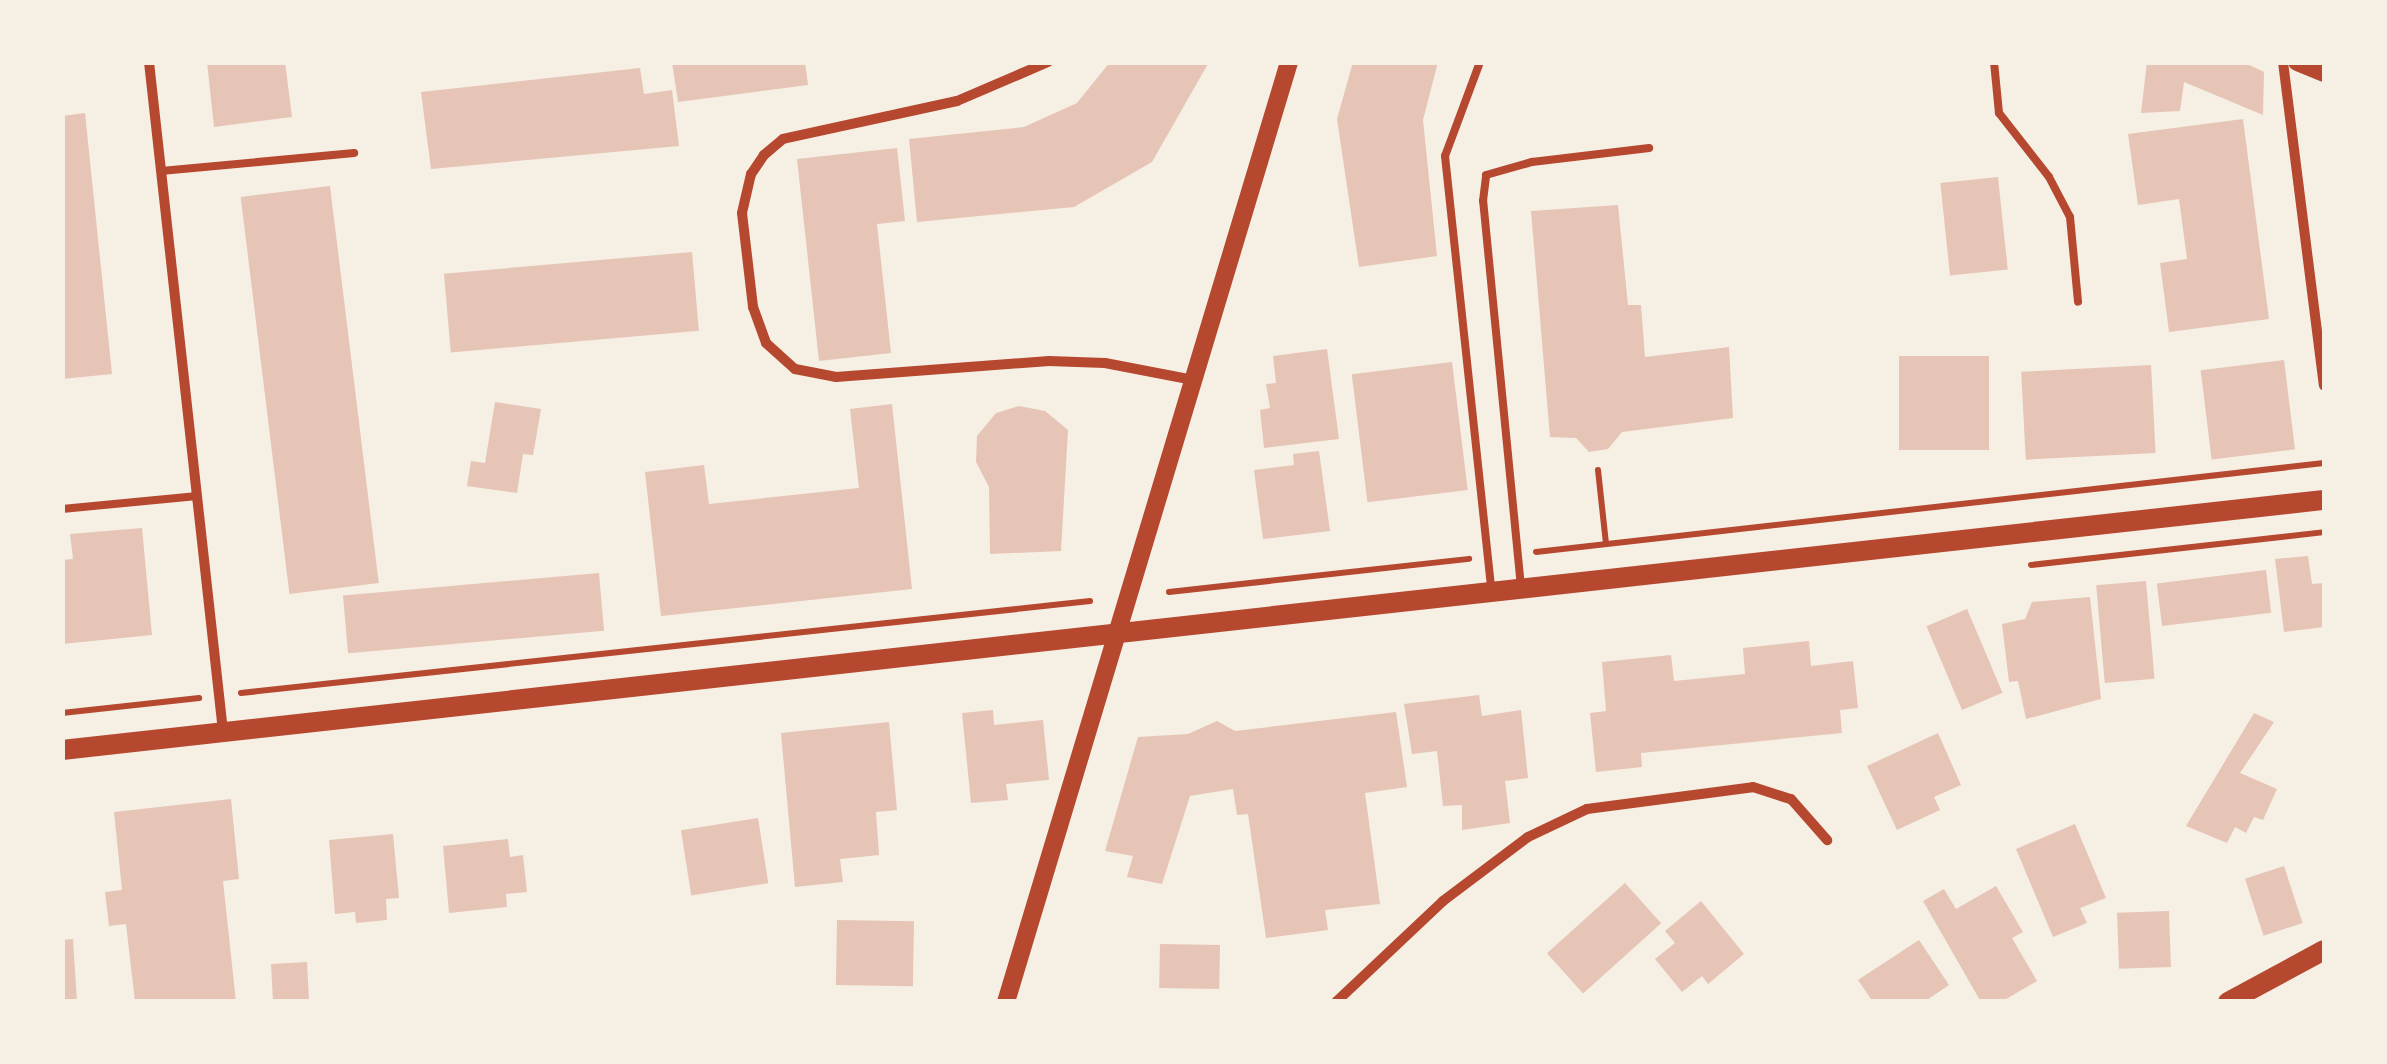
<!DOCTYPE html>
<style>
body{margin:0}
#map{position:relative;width:2387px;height:1064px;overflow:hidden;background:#f6efe4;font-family:"Source Sans 3",sans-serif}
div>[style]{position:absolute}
.building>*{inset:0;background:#e6c5b7;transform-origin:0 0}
.path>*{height:6px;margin:-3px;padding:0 3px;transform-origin:3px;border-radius:3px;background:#b5482f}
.service>*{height:8px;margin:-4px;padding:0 4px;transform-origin:4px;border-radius:4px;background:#b5482f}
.minor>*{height:10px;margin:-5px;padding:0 5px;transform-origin:5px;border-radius:5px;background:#b5482f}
.tertiary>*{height:18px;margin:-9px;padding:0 9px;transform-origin:9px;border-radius:9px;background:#b5482f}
.secondary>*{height:20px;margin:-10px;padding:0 10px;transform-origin:10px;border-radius:10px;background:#b5482f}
span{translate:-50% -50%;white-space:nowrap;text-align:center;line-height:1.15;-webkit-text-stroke:8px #f6efe4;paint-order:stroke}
.frame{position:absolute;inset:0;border:65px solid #f6efe4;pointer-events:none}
</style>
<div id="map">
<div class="building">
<i style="clip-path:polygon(207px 62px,285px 62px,292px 117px,214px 127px)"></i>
<i style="clip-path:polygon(672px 62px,805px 62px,808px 85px,678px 102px)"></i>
<i style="clip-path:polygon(1110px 62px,1209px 62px,1152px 162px,1074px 207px,917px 222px,909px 139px,1024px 127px,1077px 103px)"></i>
<i style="clip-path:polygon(1353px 62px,1438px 62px,1423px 120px,1437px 256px,1359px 267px,1337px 119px)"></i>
<i style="clip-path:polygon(2147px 62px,2243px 62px,2264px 72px,2263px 115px,2184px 82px,2180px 111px,2141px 113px)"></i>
<i style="clip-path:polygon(640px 68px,644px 94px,672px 90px,679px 146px,431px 169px,421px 92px)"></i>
<i style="clip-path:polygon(85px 113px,112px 374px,62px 379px,62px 116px)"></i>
<i style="clip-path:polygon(2243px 119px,2269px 319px,2169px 332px,2160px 263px,2187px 259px,2179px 199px,2138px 205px,2128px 134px)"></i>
<i style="clip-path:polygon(897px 148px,905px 221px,877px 224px,891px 353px,819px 361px,797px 159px)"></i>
<i style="left:1998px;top:177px;width:93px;height:58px;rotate:84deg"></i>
<i style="left:330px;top:186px;width:400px;height:90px;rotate:83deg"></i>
<i style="clip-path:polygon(1618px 205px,1628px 305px,1641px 305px,1645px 357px,1729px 347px,1733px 418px,1622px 432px,1608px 449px,1589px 452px,1576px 438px,1550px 437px,1531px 211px)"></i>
<i style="left:692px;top:252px;width:79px;height:249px;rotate:85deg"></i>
<i style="clip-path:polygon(1327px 349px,1339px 439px,1264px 448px,1260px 410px,1270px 408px,1266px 384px,1276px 383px,1273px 356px)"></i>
<i style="left:1989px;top:356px;width:94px;height:90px;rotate:90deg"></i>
<i style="left:2284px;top:360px;width:90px;height:84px;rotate:83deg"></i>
<i style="left:1452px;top:362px;width:129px;height:101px;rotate:83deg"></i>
<i style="left:2151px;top:365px;width:88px;height:130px;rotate:87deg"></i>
<i style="clip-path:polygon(495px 402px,541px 409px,533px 455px,523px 454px,517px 493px,467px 486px,471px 461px,485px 463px)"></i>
<i style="clip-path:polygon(892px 404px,912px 589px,661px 616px,645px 472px,704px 465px,709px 504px,859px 488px,850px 409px)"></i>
<i style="clip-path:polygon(1019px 406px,1045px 411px,1068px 430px,1061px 551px,990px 554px,989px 487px,976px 462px,977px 436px,996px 413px)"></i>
<i style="clip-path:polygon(1319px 451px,1330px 531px,1263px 539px,1254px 470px,1294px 465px,1293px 454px)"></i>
<i style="clip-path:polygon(142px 528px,152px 635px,62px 644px,62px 560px,73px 559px,70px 534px)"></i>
<i style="clip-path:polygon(2308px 556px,2312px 584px,2324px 583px,2324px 627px,2284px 632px,2275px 559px)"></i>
<i style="left:2266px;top:570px;width:43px;height:110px;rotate:83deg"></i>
<i style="left:599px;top:573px;width:58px;height:257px;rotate:85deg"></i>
<i style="left:2146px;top:581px;width:98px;height:50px;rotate:85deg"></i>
<i style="clip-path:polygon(2090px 597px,2101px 699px,2026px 719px,2018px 681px,2009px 682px,2002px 624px,2025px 619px,2032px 602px)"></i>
<i style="left:1967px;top:609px;width:91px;height:44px;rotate:67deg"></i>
<i style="clip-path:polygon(1809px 641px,1811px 666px,1853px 661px,1858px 708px,1840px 710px,1842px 733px,1641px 753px,1642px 767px,1596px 772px,1590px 713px,1606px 711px,1602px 662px,1671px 655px,1674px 681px,1745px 674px,1743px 648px)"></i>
<i style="clip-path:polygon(1479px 695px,1482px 716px,1521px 710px,1528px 778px,1505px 781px,1510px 823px,1462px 830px,1462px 805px,1443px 806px,1437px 751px,1412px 754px,1404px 704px)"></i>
<i style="clip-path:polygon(993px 710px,994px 725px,1043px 720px,1049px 780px,1006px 784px,1008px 800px,971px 803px,962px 713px)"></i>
<i style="clip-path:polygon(1396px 712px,1407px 787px,1365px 793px,1380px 904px,1325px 910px,1328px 930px,1266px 938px,1248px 814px,1237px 815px,1233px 789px,1190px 796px,1162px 884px,1127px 877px,1133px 856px,1105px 851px,1138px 737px,1188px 734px,1217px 721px,1235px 731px)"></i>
<i style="clip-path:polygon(2254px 713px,2274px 722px,2240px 773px,2277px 789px,2263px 820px,2254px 817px,2246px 833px,2235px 827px,2227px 843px,2186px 826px)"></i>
<i style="clip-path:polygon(889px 722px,897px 810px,876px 812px,879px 855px,840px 859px,843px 882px,795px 887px,781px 733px)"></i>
<i style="clip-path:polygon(1938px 733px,1961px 785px,1934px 797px,1940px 810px,1897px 830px,1867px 766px)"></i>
<i style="clip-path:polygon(231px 799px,239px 879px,223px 881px,236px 1002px,135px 1002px,126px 924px,109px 926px,105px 892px,122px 890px,114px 812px)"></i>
<i style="left:758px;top:818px;width:66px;height:78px;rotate:81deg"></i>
<i style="clip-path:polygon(2075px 824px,2106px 898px,2080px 908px,2087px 923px,2053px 937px,2016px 849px)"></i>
<i style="clip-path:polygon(393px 834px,399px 898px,386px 899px,387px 920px,356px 923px,355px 912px,335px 914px,329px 840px)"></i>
<i style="clip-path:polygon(508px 839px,510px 857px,523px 855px,527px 892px,506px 894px,507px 907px,449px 913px,443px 846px)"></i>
<i style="left:2284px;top:866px;width:60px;height:41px;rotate:72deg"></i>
<i style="left:1625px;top:883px;width:54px;height:105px;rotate:48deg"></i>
<i style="clip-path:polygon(1996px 886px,2023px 932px,2012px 938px,2037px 981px,2001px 1002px,1981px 1002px,1923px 901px,1944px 889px,1956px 909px)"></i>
<i style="clip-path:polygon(1701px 901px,1744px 954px,1708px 984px,1702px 976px,1682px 992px,1655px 959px,1675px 943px,1665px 931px)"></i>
<i style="left:2169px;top:911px;width:56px;height:52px;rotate:88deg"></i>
<i style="left:837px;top:920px;width:77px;height:65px;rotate:1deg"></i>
<i style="clip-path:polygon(73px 939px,77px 1002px,62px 1002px,62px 940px)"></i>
<i style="clip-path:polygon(1919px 940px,1949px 985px,1924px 1002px,1873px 1002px,1858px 980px)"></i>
<i style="left:1160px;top:944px;width:60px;height:44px;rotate:1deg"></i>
<i style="left:307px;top:962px;width:40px;height:36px;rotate:87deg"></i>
</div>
<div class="path">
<i style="left:1598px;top:470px;width:74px;rotate:83.8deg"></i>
<i style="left:1536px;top:552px;width:793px;rotate:-6.44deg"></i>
<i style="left:2031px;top:565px;width:295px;rotate:-6.4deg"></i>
<i style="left:1169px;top:592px;width:302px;rotate:-6.3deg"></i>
<i style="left:241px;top:693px;width:854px;rotate:-6.18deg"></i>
<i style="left:62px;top:713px;width:138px;rotate:-6.2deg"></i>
</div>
<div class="service">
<i style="left:1480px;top:62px;width:100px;rotate:110.4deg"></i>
<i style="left:1445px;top:156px;width:436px;rotate:83.9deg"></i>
<i style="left:1994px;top:62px;width:51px;rotate:84.4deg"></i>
<i style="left:1999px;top:113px;width:81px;rotate:52deg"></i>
<i style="left:2049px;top:177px;width:45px;rotate:62.3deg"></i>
<i style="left:2070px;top:217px;width:85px;rotate:84.6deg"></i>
<i style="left:161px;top:171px;width:194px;rotate:-5.3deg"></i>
<i style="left:62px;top:509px;width:136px;rotate:-5.5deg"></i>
<i style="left:1521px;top:587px;width:388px;rotate:-95.6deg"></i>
<i style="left:1483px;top:201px;width:26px;rotate:-83deg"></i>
<i style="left:1486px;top:175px;width:48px;rotate:-15.8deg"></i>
<i style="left:1532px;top:162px;width:118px;rotate:-6.8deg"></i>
</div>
<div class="minor">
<i style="left:149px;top:62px;width:673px;rotate:83.69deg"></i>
<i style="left:1048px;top:62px;width:99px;rotate:156.8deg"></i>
<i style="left:957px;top:101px;width:178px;rotate:167.7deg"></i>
<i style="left:783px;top:139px;width:25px;rotate:140deg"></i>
<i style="left:764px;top:155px;width:23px;rotate:124deg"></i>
<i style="left:751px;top:174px;width:40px;rotate:103deg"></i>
<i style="left:742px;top:213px;width:95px;rotate:83.3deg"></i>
<i style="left:753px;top:307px;width:38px;rotate:70deg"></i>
<i style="left:766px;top:343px;width:39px;rotate:42deg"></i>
<i style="left:795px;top:369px;width:42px;rotate:11deg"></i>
<i style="left:836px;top:377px;width:214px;rotate:-4.3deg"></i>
<i style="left:1049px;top:361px;width:56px;rotate:2deg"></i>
<i style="left:1105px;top:363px;width:90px;rotate:10.9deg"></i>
<i style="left:2283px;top:62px;width:326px;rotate:82.8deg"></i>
<i style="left:1336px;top:1002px;width:147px;rotate:-43.3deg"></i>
<i style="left:1443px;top:901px;width:106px;rotate:-37deg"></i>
<i style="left:1528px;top:837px;width:65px;rotate:-25.4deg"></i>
<i style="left:1587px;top:809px;width:167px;rotate:-7.5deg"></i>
<i style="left:1753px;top:787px;width:40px;rotate:18deg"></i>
<i style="left:1791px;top:799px;width:55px;rotate:48.7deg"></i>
</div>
<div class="tertiary">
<i style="left:2297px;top:62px;width:29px;rotate:22deg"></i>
<i style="left:1006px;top:1002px;width:982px;rotate:-73.24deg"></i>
</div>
<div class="secondary">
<i style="left:62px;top:750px;width:2276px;rotate:-6.31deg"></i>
<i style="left:2228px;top:1002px;width:109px;rotate:-28.4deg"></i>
</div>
<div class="frame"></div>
</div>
